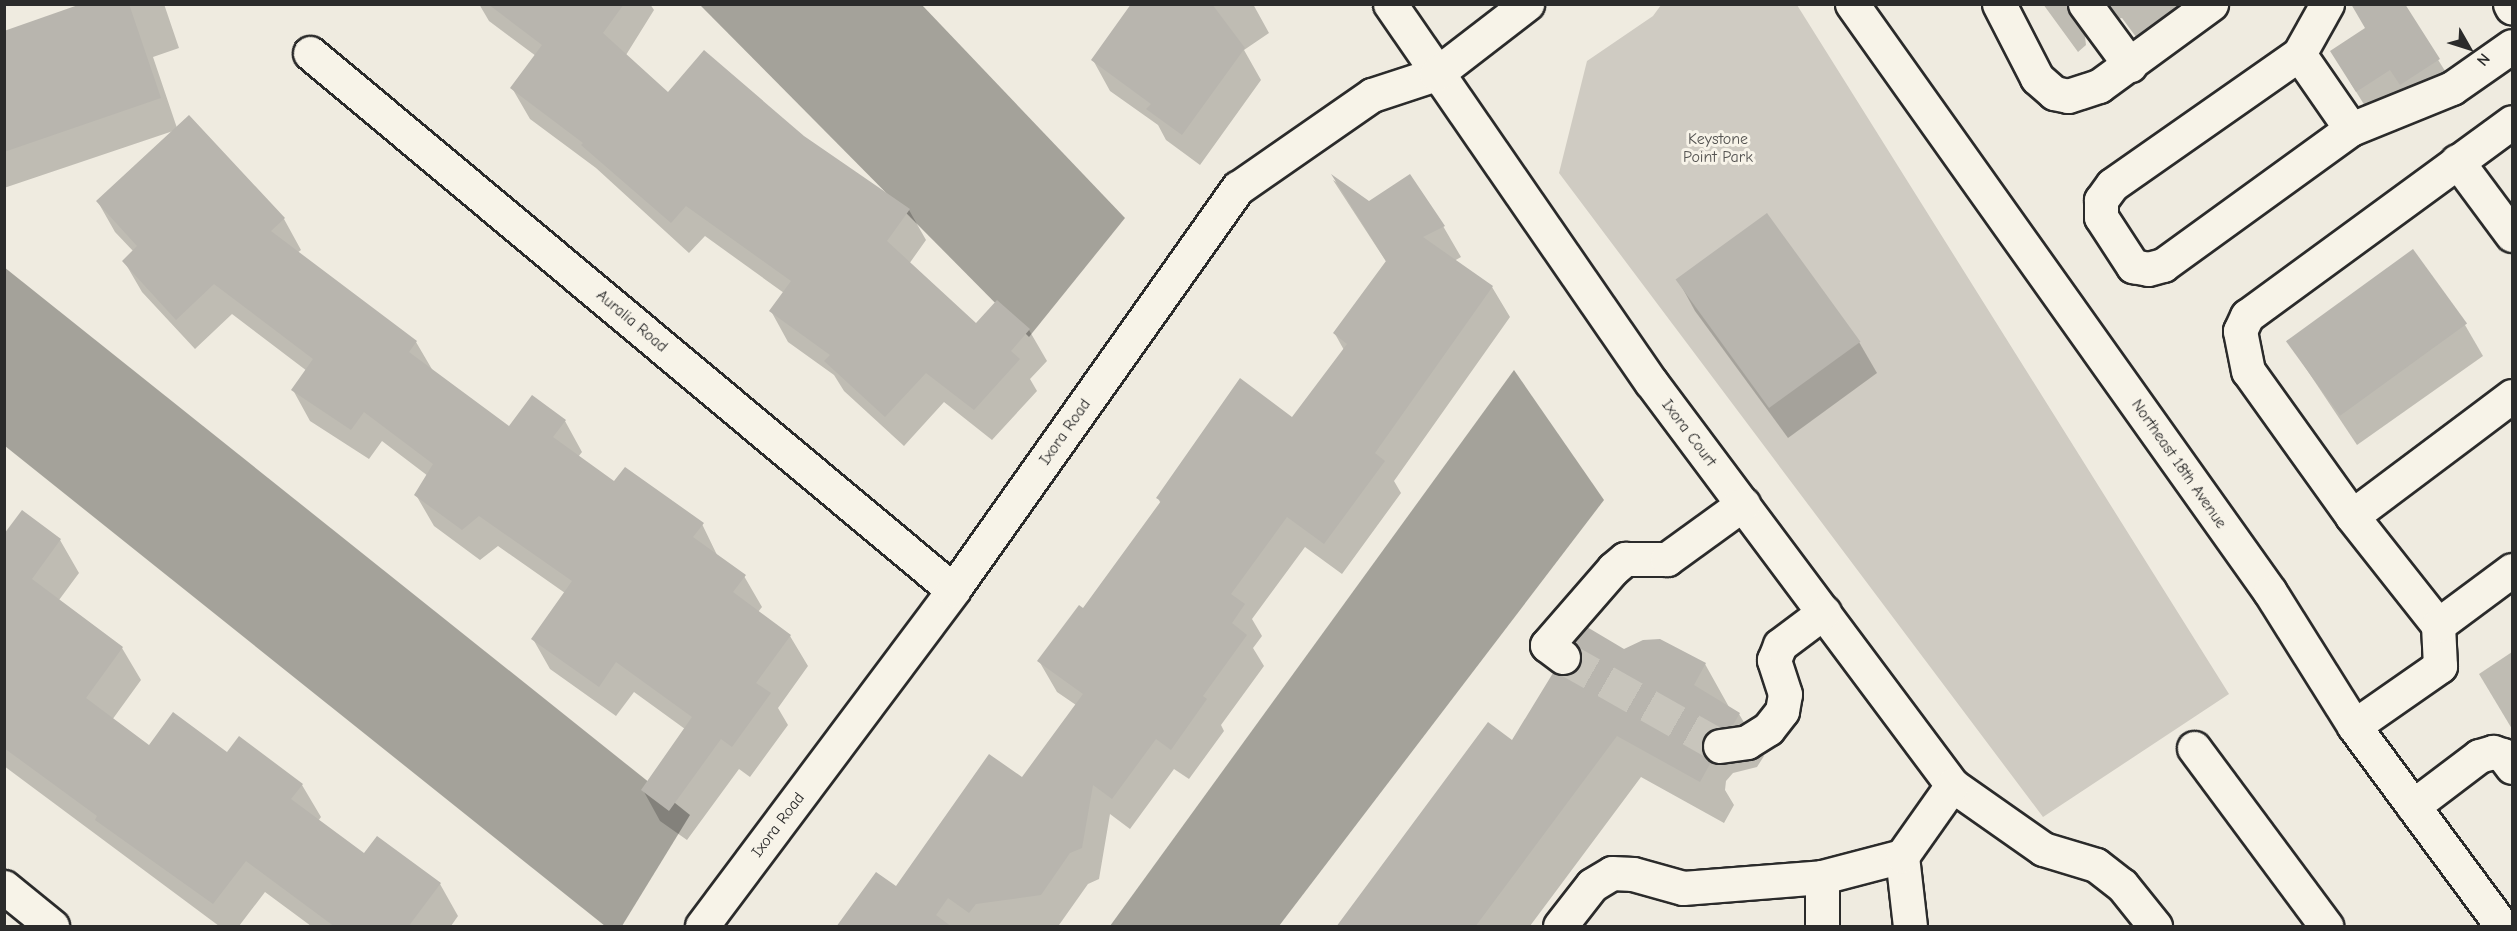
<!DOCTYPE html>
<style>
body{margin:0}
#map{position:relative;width:2517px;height:931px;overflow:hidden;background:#efebe0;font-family:"Comic Neue",sans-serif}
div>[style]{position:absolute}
.green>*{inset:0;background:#cfcbc2}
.water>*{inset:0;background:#a4a29a}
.shadow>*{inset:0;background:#0003}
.building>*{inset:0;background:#b8b5ae;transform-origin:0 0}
.minor-tunnel>*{height:33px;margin-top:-16.5px;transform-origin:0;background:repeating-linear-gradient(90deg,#c8c5bc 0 33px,transparent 0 49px)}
.roads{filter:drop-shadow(2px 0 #2b2b2b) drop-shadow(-2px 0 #2b2b2b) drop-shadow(0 2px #2b2b2b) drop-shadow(0 -2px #2b2b2b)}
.minor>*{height:33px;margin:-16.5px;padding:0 16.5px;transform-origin:16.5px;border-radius:16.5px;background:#f7f3e8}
.major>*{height:33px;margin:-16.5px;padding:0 16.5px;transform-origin:16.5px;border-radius:16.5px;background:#f7f3e8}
span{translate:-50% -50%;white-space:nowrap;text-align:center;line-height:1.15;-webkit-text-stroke:6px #f7f3e8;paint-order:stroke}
.park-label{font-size:16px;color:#545351}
.street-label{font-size:16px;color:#2b2b2b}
.frame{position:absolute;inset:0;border:6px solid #2b2b2b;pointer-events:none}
.north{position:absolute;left:2439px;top:18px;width:60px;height:60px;-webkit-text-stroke:4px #f7f3e8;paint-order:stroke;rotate:129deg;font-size:16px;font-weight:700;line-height:24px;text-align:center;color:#2b2b2b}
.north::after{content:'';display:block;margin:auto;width:21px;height:27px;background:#2b2b2b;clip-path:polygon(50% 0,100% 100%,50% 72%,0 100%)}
</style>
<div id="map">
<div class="green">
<i style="clip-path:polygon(1661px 5px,1797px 5px,2229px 694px,2043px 817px,1559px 173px,1587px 61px,1653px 16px)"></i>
</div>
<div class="water">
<i style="clip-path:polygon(700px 5px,922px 5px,1125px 218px,1029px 337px)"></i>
<i style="clip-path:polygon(4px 267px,690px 815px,622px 926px,605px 926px,5px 446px)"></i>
<i style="clip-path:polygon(1514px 370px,1604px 500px,1279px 926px,1110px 926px)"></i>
</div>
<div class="shadow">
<i style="clip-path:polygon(75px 4px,164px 4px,179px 48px,153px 57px,177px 128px,284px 219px,301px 250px,297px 253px,416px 342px,433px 371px,510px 428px,565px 421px,582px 452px,578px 457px,615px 483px,702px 524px,718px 557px,744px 576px,762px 607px,758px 612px,790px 636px,808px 666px,778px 708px,788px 725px,750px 777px,739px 769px,687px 840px,660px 821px,643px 790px,685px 729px,634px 692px,616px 716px,550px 669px,533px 639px,565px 593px,498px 546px,480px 560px,434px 526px,416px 495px,428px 476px,382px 441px,369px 459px,310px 421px,293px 390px,307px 371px,232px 314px,195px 349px,142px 292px,124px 261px,134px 252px,115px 232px,98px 202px,176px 130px,4px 188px,4px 32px,76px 8px)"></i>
<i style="clip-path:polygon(479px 4px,650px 4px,654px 10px,626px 55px,669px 94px,803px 137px,909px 210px,926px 240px,909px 264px,976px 325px,1029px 330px,1047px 361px,1030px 379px,1037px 391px,992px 440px,944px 402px,904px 446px,844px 391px,834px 375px,788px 342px,771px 311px,784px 293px,705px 236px,689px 253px,596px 168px,530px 119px,512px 88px,536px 56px,489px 21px)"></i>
<i style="clip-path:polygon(1133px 4px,1253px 4px,1269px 33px,1244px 50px,1261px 80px,1200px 165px,1166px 140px,1158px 125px,1110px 91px,1093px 60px)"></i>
<i style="clip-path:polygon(2043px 4px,2211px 4px,2219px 19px,2156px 64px,2122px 18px,2084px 28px,2086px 45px,2078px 52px)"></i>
<i style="clip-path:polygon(2403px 4px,2457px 90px,2375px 122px,2350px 82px,2367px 29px)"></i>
<i style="clip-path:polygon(1333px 180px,1369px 202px,1443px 226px,1461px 257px,1454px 261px,1492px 287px,1510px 317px,1394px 481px,1401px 493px,1342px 574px,1305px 547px,1252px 619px,1262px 636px,1253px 648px,1264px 666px,1221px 725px,1224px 731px,1189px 779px,1174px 769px,1130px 829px,1110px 814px,1099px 879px,1088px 884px,1059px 925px,838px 926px,897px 888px,1022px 779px,1076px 705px,1057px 692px,1039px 661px,1083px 610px,1161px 504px,1158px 498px,1293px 419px,1344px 350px,1335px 334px,1387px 263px)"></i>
<i style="clip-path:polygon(1767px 216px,1859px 342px,1877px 373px,1788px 438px,1695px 311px,1678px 280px)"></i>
<i style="clip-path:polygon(2465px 325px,2483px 356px,2357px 445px,2287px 340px)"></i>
<i style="clip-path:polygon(22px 512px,60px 540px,79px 573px,59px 600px,122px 648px,141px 680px,112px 720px,149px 747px,228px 754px,302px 785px,321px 817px,318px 821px,364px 855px,440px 884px,458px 916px,451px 926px,311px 926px,265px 892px,239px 926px,219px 926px,4px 766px,4px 536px)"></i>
<i style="clip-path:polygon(1624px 651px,1705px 664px,1729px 707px,1739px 714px,1764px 756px,1757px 767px,1733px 773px,1726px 781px,1725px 790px,1734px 805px,1724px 823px,1641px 777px,1530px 926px,1338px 926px,1580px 669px,1582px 652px)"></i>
<i style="clip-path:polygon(2512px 652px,2512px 729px,2479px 674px)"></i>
</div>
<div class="building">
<i style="clip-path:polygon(81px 4px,129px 4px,161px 98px,4px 152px,4px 31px)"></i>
<i style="clip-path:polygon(488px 4px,624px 4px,603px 33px,668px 92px,704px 50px,804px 136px,910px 209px,887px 241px,976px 323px,997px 300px,1030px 329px,1011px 351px,1020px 359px,974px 410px,926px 373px,885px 417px,824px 361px,830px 355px,769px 311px,791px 281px,686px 206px,671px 223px,581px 145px,583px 143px,510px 88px,542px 45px)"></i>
<i style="clip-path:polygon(1131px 4px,1212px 4px,1245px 48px,1182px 135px,1146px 109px,1151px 104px,1091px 60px)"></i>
<i style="clip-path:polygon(2351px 4px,2405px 4px,2440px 59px,2400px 85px,2390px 70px,2356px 92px,2330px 51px,2365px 28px)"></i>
<i style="clip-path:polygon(189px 115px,285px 218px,271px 231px,417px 341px,409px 352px,509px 426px,532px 395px,566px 420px,553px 437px,614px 481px,625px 467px,704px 523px,693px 537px,746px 575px,733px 592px,791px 635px,756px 683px,771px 693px,732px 747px,721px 739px,669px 811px,641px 790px,692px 717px,616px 662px,599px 687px,531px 639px,572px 581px,479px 516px,462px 530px,414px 495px,433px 464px,364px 412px,351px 430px,291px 390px,313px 359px,214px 284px,176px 320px,122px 261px,137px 246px,96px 201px)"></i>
<i style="clip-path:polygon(1331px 174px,1369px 201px,1410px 174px,1445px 226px,1423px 237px,1493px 286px,1375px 453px,1385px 461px,1324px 544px,1287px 517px,1231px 594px,1245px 604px,1232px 623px,1247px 635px,1203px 696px,1207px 699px,1171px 750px,1156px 739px,1112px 799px,1093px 785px,1082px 848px,1070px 853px,1041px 895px,976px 904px,969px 913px,948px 898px,936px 915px,952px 927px,836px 927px,876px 872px,896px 886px,989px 754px,1022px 777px,1083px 694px,1037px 661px,1079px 605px,1083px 608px,1161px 501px,1156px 498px,1240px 378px,1292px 417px,1347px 344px,1333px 333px,1386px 261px)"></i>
<i style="left:1767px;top:213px;width:159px;height:113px;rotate:54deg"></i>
<i style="left:2413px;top:249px;width:92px;height:157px;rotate:54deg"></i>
<i style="clip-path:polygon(22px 510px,61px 539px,32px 579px,123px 647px,86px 698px,149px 745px,173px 712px,227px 752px,239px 736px,303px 784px,291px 799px,364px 853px,377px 836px,441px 883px,408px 927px,335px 927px,246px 861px,213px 904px,95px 820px,97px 816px,4px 748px,4px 534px)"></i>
<i style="clip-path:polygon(1587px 627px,1624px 649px,1643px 640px,1660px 639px,1706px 663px,1694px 685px,1740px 713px,1733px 725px,1709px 731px,1703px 739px,1702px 749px,1711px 762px,1700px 782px,1617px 736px,1475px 927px,1336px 927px,1488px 722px,1512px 740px,1553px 673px,1570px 674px,1578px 669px,1582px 659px,1574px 642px)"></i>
</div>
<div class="minor-tunnel">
<i style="left:1563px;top:657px;width:180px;rotate:29.5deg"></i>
</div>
<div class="roads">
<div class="minor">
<i style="left:1390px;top:4px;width:459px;rotate:55.4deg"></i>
<i style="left:1651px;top:382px;width:503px;rotate:53.24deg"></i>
<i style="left:1952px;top:785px;width:111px;rotate:35.1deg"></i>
<i style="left:2043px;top:849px;width:55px;rotate:16.8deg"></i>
<i style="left:2096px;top:865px;width:33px;rotate:38deg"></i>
<i style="left:2122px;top:885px;width:53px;rotate:51.2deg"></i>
<i style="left:1852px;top:4px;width:721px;rotate:54.59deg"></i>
<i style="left:2270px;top:592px;width:158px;rotate:57.9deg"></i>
<i style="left:2354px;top:726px;width:249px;rotate:53.5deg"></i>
<i style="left:1999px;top:4px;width:83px;rotate:62.8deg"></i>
<i style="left:2037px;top:78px;width:23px;rotate:41deg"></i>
<i style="left:2054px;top:93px;width:14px;rotate:12deg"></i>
<i style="left:2068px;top:96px;width:33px;rotate:-18deg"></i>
<i style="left:2099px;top:86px;width:139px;rotate:-36.2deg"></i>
<i style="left:2085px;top:4px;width:76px;rotate:53.6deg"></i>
<i style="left:2327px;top:4px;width:57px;rotate:119.2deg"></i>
<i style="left:2299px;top:54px;width:91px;rotate:55.3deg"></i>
<i style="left:2351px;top:129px;width:109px;rotate:-22.1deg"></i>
<i style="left:2452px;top:88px;width:73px;rotate:-35deg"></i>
<i style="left:310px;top:53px;width:838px;rotate:39.87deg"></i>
<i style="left:2299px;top:54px;width:228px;rotate:145deg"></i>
<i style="left:2112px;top:185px;width:19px;rotate:126deg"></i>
<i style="left:2101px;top:200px;width:17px;rotate:90deg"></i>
<i style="left:2101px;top:217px;width:59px;rotate:56.9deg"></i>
<i style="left:2133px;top:266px;width:15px;rotate:11deg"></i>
<i style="left:2148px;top:269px;width:16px;rotate:-15deg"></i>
<i style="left:2163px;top:265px;width:232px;rotate:-35.9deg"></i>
<i style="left:2457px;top:161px;width:92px;rotate:53.4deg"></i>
<i style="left:2352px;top:516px;width:200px;rotate:-36.9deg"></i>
<i style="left:2438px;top:625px;width:139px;rotate:-128.3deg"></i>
<i style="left:2352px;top:516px;width:178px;rotate:-125.6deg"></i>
<i style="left:2248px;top:371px;width:41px;rotate:-101.3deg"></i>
<i style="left:2240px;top:331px;width:17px;rotate:-65deg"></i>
<i style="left:2247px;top:316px;width:328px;rotate:-36.2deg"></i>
<i style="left:1563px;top:657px;width:20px;rotate:-143deg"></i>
<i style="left:1547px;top:645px;width:101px;rotate:-49deg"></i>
<i style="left:1613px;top:569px;width:16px;rotate:-40deg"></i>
<i style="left:1625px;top:559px;width:42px"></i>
<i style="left:1667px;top:559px;width:94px;rotate:-35.9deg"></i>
<i style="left:2354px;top:726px;width:105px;rotate:-34.9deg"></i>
<i style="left:2440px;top:666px;width:41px;rotate:-92.8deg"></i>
<i style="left:2438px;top:625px;width:92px;rotate:-36.6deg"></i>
<i style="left:1720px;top:746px;width:27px;rotate:-8deg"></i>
<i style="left:1747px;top:742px;width:25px;rotate:-32deg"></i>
<i style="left:1768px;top:729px;width:23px;rotate:-52deg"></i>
<i style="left:1782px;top:711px;width:17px;rotate:-80deg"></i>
<i style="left:1785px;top:694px;width:36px;rotate:-108deg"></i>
<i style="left:1774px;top:660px;width:16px;rotate:-68deg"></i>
<i style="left:1780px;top:645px;width:55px;rotate:-36.9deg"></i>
<i style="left:2194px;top:748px;width:222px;rotate:53.4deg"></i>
<i style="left:2413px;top:806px;width:83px;rotate:-37.1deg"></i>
<i style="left:2479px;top:756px;width:15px;rotate:-16deg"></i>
<i style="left:2493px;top:752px;width:10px;rotate:17deg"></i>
<i style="left:2503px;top:755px;width:15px;rotate:53deg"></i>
<i style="left:1902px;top:856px;width:70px;rotate:83.5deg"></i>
<i style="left:4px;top:887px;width:62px;rotate:39.1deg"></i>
<i style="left:702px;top:926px;width:419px;rotate:-53.2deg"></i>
<i style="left:953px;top:590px;width:493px;rotate:-54.7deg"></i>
<i style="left:1238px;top:188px;width:163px;rotate:-34.8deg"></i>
<i style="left:1372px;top:95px;width:67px;rotate:-18.2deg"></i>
<i style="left:1436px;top:74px;width:115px;rotate:-37.6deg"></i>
<i style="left:1560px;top:926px;width:52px;rotate:-52deg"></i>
<i style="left:1592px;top:885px;width:23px;rotate:-31deg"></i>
<i style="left:1612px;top:873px;width:21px;rotate:3deg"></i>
<i style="left:1633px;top:874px;width:52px;rotate:15.6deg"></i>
<i style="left:1683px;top:888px;width:139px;rotate:-4.5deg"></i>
<i style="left:1822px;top:877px;width:83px;rotate:-14.7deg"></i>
<i style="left:1902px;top:856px;width:87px;rotate:-54.8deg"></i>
<i style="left:1822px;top:926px;width:49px;rotate:-90deg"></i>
</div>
<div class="major">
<i style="left:2510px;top:4px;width:4px;rotate:63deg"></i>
</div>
</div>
<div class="park-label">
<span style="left:1718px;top:148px">Keystone<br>Point Park</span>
</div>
<div class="street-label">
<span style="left:632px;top:321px;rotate:40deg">Auralia Road</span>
<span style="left:1065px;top:432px;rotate:-55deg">Ixora Road</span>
<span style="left:1689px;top:433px;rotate:53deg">Ixora Court</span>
<span style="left:2179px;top:464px;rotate:55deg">Northeast 18th Avenue</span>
<span style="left:778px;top:825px;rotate:-53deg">Ixora Road</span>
</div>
<div class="frame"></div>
<div class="north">N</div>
</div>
